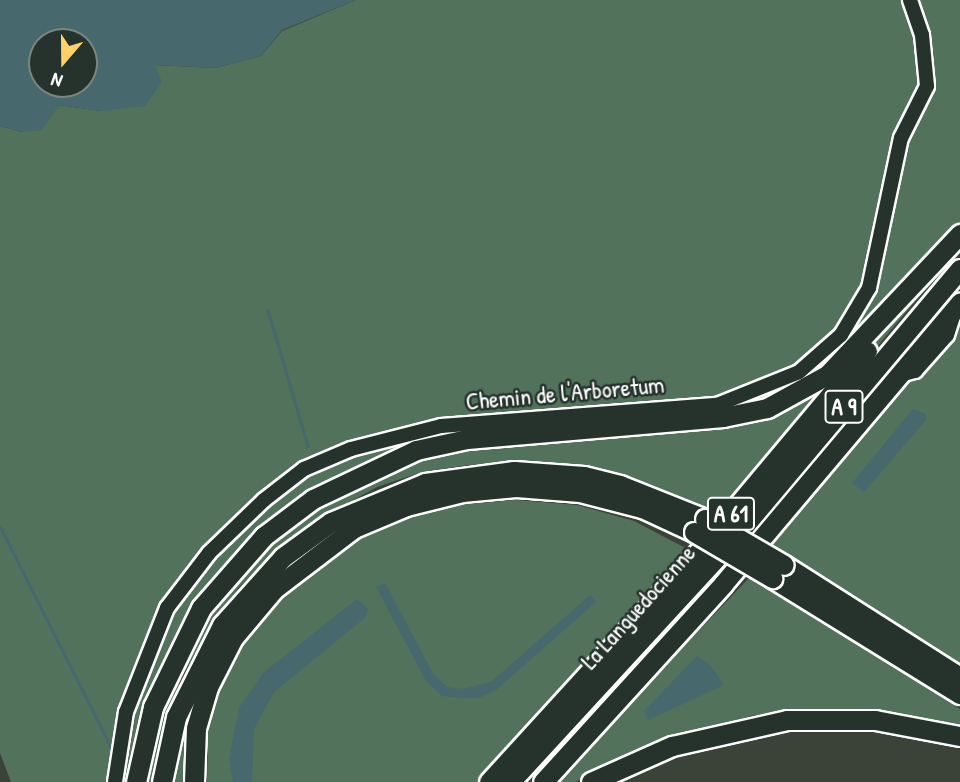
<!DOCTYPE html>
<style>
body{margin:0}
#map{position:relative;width:960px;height:782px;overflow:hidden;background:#3b4339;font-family:"Patrick Hand",sans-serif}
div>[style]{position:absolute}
.green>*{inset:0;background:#52725c}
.water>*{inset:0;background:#47686d}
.stream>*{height:2.5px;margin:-1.25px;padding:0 1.25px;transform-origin:1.25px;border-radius:1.25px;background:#47686d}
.roads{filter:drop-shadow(2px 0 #fff) drop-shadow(-2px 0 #fff) drop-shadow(0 2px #fff) drop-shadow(0 -2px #fff)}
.minor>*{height:14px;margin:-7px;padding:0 7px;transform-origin:7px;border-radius:7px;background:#26332d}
.highway>*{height:19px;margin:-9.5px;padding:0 9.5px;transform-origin:9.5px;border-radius:9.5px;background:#26332d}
.bridges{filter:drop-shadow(2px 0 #fff) drop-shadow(-2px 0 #fff) drop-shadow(0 2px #fff) drop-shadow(0 -2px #fff)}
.highway-bridge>*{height:19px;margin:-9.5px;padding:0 9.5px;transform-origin:9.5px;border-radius:9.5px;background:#26332d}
span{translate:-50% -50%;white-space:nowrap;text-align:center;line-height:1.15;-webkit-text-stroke:5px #26332d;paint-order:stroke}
.shield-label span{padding:2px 5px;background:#26332d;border:2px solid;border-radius:5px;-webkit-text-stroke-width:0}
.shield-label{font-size:23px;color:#fff;font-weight:700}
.street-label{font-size:24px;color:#fff}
.north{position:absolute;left:28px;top:28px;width:70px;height:70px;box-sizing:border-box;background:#26332d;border:2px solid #7d8581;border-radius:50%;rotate:200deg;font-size:19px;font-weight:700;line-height:28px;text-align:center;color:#fff}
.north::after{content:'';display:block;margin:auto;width:24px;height:32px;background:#ffd166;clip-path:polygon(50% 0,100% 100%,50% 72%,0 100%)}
</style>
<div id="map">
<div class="green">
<i style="clip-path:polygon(356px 0,960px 0,960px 248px,731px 520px,651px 485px,587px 466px,557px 463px,468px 465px,422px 472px,377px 487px,324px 516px,277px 551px,240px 586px,215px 619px,181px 678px,153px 782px,11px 782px,0 753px,0 126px,22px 132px,59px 105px,101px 111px,154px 65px,215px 68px,261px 56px,282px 31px)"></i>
<i style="clip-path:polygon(960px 320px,960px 666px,771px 544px)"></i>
<i style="clip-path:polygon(516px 500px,577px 505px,634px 521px,697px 554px,479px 782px,207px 782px,208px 730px,219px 692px,244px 645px,283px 598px,360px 539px,410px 517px,464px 504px)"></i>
<i style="clip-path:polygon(751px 576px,960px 709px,960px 728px,875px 712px,807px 710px,755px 715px,669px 738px,575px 782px,554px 782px)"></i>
<i style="clip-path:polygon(198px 681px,184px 764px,187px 782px,169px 782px,183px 720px)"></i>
</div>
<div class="water">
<i style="clip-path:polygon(evenodd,0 0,356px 0,282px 30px,261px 56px,215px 68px,155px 65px,162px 82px,145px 106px,101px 111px,59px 105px,42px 130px,22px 132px,0 126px,0 0,42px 42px,84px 42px,84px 84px,42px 84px,42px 42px)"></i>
<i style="clip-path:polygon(913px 409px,926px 414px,926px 420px,864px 492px,852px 483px)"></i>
<i style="clip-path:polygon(385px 583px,434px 675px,447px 687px,462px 689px,491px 682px,590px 595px,596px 602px,496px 690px,479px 698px,462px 698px,442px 696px,426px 681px,376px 587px)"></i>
<i style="clip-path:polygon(357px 599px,368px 609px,366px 617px,274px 692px,254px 729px,252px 782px,233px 782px,229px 759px,239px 708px,264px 672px)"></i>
<i style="clip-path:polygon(697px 656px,710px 665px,724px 685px,648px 720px,644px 711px)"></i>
</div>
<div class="stream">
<i style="left:268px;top:310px;width:142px;rotate:73.6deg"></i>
<i style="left:0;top:526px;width:254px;rotate:63.3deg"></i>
</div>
<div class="roads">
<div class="minor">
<i style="left:900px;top:375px;width:16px;rotate:-15deg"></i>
<i style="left:915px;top:371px;width:48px;rotate:-48.4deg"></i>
<i style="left:947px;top:335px;width:22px;rotate:-72deg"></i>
<i style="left:115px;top:782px;width:71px;rotate:-81.1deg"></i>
<i style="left:126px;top:712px;width:112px;rotate:-68.5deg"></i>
<i style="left:167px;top:608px;width:69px;rotate:-52.6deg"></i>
<i style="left:209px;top:553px;width:76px;rotate:-43.9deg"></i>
<i style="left:264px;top:500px;width:51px;rotate:-37.8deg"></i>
<i style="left:304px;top:469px;width:51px;rotate:-23.1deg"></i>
<i style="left:351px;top:449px;width:93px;rotate:-14.3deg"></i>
<i style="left:441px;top:426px;width:277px;rotate:-4.4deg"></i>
<i style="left:717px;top:405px;width:88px;rotate:-21.9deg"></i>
<i style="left:799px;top:372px;width:56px;rotate:-41.4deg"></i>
<i style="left:841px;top:335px;width:55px;rotate:-59.2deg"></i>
<i style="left:869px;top:288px;width:153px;rotate:-78deg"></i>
<i style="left:901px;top:138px;width:58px;rotate:-63.4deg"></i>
<i style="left:927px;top:86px;width:51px;rotate:-95.6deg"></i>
<i style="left:922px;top:35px;width:37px;rotate:-109deg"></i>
</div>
<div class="highway">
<i style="left:784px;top:565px;width:209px;rotate:32.5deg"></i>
<i style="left:772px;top:578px;width:221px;rotate:31.7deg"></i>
<i style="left:136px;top:782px;width:77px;rotate:-77.2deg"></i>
<i style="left:153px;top:707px;width:110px;rotate:-64.1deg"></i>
<i style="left:201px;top:608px;width:96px;rotate:-48.8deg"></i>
<i style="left:264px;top:536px;width:61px;rotate:-37.1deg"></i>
<i style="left:313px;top:499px;width:114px;rotate:-25.4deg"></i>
<i style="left:416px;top:450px;width:52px;rotate:-12.2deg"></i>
<i style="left:467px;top:439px;width:257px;rotate:-4.9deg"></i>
<i style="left:723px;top:417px;width:45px;rotate:-11.6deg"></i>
<i style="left:767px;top:408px;width:68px;rotate:-28.8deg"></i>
<i style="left:827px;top:375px;width:194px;rotate:-46.7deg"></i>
<i style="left:162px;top:782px;width:66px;rotate:-77.8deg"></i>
<i style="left:176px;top:717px;width:103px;rotate:-63.4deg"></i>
<i style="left:222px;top:625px;width:91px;rotate:-48.1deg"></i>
<i style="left:283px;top:557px;width:59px;rotate:-36.1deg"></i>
<i style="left:331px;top:522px;width:102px;rotate:-22.5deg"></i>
<i style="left:425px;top:483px;width:90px;rotate:-7.7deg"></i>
<i style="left:514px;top:471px;width:70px;rotate:4.1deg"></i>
<i style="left:584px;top:476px;width:37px;rotate:14deg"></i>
<i style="left:620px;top:485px;width:92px;rotate:21.8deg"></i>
<i style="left:194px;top:782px;width:54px;rotate:-87.9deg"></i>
<i style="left:196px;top:728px;width:43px;rotate:-73.7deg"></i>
<i style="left:208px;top:687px;width:55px;rotate:-63deg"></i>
<i style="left:233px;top:638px;width:64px;rotate:-50.1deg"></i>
<i style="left:274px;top:589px;width:101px;rotate:-37.3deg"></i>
<i style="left:354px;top:528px;width:56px;rotate:-22.9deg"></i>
<i style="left:406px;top:506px;width:58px;rotate:-14deg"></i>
<i style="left:462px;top:492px;width:54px;rotate:-5.3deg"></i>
<i style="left:516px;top:487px;width:64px;rotate:4.5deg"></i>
<i style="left:580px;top:492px;width:64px;rotate:14.5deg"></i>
<i style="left:642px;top:508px;width:57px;rotate:24.8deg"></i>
<i style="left:489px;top:782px;width:307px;rotate:-47.6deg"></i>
<i style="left:696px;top:555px;width:266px;rotate:-50deg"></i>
<i style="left:510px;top:782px;width:323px;rotate:-47.4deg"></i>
<i style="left:729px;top:544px;width:359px;rotate:-50deg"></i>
<i style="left:543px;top:782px;width:268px;rotate:-47.7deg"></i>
<i style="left:723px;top:584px;width:368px;rotate:-49.9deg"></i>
<i style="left:591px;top:782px;width:89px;rotate:-24deg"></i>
<i style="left:672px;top:746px;width:118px;rotate:-12.7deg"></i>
<i style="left:787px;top:720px;width:88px"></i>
<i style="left:875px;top:720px;width:86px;rotate:10.7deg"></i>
</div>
</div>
<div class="bridges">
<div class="highway-bridge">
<i style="left:705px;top:519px;width:91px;rotate:30.2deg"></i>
<i style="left:694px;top:532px;width:91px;rotate:30.5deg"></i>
</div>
</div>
<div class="shield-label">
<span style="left:844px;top:407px">A 9</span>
<span style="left:731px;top:514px">A 61</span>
</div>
<div class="street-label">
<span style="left:565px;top:393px;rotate:-5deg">Chemin de l'Arboretum</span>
<span style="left:638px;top:607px;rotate:-48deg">La Languedocienne</span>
</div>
<div class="north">N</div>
</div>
